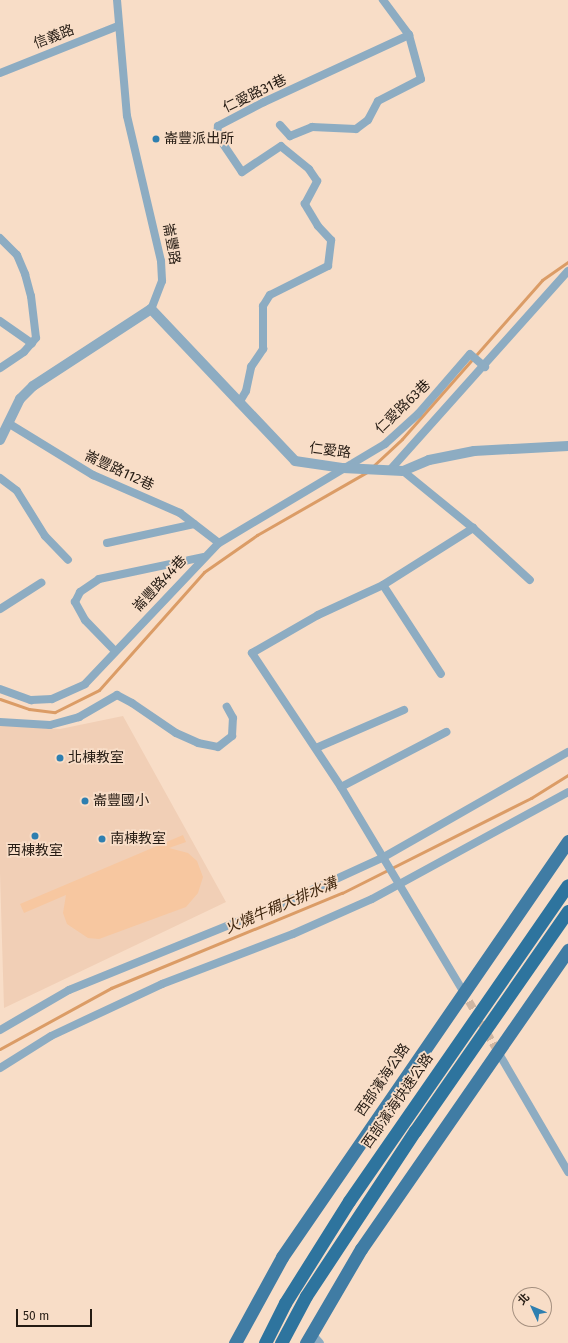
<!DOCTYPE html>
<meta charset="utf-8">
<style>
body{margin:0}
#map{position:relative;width:568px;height:1343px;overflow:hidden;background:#f8ddc7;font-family:"Fira Sans","Noto Sans TC",sans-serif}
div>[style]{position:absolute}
.built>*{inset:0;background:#f1cfb6}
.green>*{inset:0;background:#f7c7a0}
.stream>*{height:3px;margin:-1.5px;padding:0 1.5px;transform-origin:1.5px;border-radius:1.5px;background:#db9c66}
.minor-tunnel>*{height:8px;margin-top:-4px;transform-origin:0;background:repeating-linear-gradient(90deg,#ceb6a3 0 8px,transparent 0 12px)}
.minor>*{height:8px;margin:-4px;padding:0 4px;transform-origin:4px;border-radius:4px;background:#8dacc2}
.tertiary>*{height:10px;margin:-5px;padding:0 5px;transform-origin:5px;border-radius:5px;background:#8dacc2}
.primary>*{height:13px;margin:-6.5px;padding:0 6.5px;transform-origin:6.5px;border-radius:6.5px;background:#407ca4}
.trunk>*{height:13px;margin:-6.5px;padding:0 6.5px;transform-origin:6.5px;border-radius:6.5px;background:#2e749e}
.dots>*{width:11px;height:11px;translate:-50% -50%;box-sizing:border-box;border:2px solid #f8ddc7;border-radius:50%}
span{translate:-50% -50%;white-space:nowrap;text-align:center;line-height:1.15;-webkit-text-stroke:3.5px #f8ddc7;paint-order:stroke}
.street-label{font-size:14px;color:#251b13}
.poi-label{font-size:14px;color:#251b13}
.left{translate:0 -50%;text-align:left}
.water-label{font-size:15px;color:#3e250d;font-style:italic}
.north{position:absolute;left:512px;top:1287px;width:40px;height:40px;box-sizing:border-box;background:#f8ddc7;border:1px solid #a48f7f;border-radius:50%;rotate:314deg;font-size:11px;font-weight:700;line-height:16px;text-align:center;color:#251b13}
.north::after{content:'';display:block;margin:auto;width:14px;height:18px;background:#2e7fb0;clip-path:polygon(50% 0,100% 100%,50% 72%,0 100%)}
.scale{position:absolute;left:16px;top:1309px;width:76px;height:18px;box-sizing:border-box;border:2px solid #251b13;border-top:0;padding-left:5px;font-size:12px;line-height:14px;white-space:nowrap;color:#251b13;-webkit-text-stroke:3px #f8ddc7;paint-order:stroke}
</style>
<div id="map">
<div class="built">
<i style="clip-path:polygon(123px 716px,226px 902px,4px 1008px,0 873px,0 725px,60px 729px)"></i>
</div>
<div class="green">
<i style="clip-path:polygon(183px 835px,186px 842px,169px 848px,188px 853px,197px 861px,203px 877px,198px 893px,186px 907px,99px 939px,88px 938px,67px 924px,63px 913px,66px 895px,24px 913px,20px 904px)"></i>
</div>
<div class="stream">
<i style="left:372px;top:467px;width:41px;rotate:-43deg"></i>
<i style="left:402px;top:439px;width:212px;rotate:-48.6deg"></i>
<i style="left:542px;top:280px;width:32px;rotate:-35deg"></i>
<i style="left:0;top:699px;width:31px;rotate:19deg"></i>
<i style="left:29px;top:709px;width:26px;rotate:7deg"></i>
<i style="left:55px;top:712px;width:49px;rotate:-26.6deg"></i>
<i style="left:99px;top:690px;width:158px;rotate:-48.3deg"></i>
<i style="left:204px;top:572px;width:65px;rotate:-34.9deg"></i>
<i style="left:257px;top:535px;width:127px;rotate:-29.8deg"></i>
<i style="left:0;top:1049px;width:127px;rotate:-28.8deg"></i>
<i style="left:111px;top:988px;width:250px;rotate:-22.4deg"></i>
<i style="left:342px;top:893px;width:212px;rotate:-26.7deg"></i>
<i style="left:531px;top:798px;width:44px;rotate:-31.9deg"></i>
</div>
<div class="minor-tunnel">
<i style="left:463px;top:991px;width:70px;rotate:60.2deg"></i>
</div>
<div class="minor">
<i style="left:117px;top:0;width:116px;rotate:85.1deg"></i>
<i style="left:127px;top:116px;width:149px;rotate:76.8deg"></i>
<i style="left:161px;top:261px;width:20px;rotate:87deg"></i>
<i style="left:162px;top:281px;width:30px;rotate:111deg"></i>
<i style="left:0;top:73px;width:127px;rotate:-21.7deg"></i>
<i style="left:280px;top:125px;width:15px;rotate:48deg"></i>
<i style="left:290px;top:136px;width:24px;rotate:-22deg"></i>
<i style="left:312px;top:127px;width:44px;rotate:2.6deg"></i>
<i style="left:356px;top:129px;width:15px;rotate:-37deg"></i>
<i style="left:368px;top:120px;width:21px;rotate:-62deg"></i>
<i style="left:378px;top:101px;width:48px;rotate:-27.1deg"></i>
<i style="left:421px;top:79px;width:46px;rotate:-105.3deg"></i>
<i style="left:409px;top:35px;width:44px;rotate:-126.6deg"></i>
<i style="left:0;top:238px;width:24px;rotate:45deg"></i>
<i style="left:17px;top:255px;width:21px;rotate:67deg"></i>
<i style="left:25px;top:274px;width:23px;rotate:75deg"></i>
<i style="left:31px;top:296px;width:42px;rotate:83.2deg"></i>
<i style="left:36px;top:338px;width:18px;rotate:131deg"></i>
<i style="left:24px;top:352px;width:29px;rotate:146deg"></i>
<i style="left:0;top:321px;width:39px;rotate:35deg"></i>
<i style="left:239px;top:403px;width:14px;rotate:-60deg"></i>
<i style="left:246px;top:391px;width:25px;rotate:-78deg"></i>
<i style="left:251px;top:367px;width:22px;rotate:-56deg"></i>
<i style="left:263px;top:349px;width:43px;rotate:-90deg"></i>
<i style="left:263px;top:306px;width:13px;rotate:-58deg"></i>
<i style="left:270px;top:295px;width:65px;rotate:-26.6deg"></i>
<i style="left:328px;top:266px;width:26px;rotate:-83deg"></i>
<i style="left:331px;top:240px;width:19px;rotate:-133deg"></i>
<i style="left:318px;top:226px;width:26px;rotate:-121deg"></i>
<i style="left:305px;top:204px;width:26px;rotate:-62deg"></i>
<i style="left:317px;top:181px;width:14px;rotate:-124deg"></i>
<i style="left:309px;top:169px;width:36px;rotate:-141deg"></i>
<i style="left:281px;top:146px;width:47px;rotate:146.3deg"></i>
<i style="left:242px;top:172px;width:45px;rotate:-124deg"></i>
<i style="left:217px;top:135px;width:9px;rotate:-84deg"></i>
<i style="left:218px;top:126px;width:52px;rotate:-27.6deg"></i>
<i style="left:264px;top:102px;width:160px;rotate:-24.8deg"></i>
<i style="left:8px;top:423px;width:100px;rotate:31.5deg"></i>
<i style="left:93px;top:475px;width:95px;rotate:23.6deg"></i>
<i style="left:180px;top:513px;width:49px;rotate:37.6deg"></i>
<i style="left:390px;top:470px;width:267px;rotate:-48.2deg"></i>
<i style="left:403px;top:471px;width:90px;rotate:39.2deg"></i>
<i style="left:473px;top:528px;width:77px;rotate:42.4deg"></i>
<i style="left:0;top:478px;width:21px;rotate:37deg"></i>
<i style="left:17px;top:491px;width:53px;rotate:58.1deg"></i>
<i style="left:45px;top:536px;width:33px;rotate:46deg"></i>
<i style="left:107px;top:543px;width:89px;rotate:-12.3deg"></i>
<i style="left:383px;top:585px;width:106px;rotate:56.9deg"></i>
<i style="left:0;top:609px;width:49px;rotate:-32.4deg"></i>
<i style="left:115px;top:651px;width:43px;rotate:-134.1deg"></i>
<i style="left:85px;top:620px;width:21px;rotate:-119deg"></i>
<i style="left:75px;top:602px;width:11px;rotate:-63deg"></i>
<i style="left:80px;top:592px;width:23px;rotate:-34deg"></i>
<i style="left:99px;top:579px;width:106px;rotate:-11.9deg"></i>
<i style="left:0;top:689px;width:33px;rotate:20deg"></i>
<i style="left:31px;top:700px;width:21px;rotate:-3deg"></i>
<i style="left:52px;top:699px;width:36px;rotate:-24deg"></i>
<i style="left:85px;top:684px;width:195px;rotate:-46.5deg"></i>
<i style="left:219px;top:543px;width:193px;rotate:-30.8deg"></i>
<i style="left:385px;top:444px;width:45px;rotate:-42.3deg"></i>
<i style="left:418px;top:414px;width:79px;rotate:-49.1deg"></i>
<i style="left:470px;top:354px;width:20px;rotate:41deg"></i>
<i style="left:0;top:722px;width:50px;rotate:3.4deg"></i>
<i style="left:50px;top:725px;width:30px;rotate:-15deg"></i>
<i style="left:79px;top:717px;width:44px;rotate:-30.1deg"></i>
<i style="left:117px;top:695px;width:17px;rotate:28deg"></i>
<i style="left:132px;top:703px;width:53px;rotate:34.3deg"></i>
<i style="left:176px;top:733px;width:24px;rotate:24deg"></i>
<i style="left:198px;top:743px;width:20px;rotate:11deg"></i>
<i style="left:218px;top:747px;width:18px;rotate:-38deg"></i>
<i style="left:232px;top:736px;width:18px;rotate:-87deg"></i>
<i style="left:233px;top:718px;width:13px;rotate:-119deg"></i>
<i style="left:316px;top:748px;width:96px;rotate:-23.4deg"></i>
<i style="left:341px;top:787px;width:119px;rotate:-27.6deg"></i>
<i style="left:463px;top:991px;width:238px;rotate:-120.9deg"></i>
<i style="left:341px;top:787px;width:161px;rotate:-123.6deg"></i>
<i style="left:252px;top:653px;width:76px;rotate:-29.9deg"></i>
<i style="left:318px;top:615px;width:72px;rotate:-24.8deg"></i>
<i style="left:383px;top:585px;width:107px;rotate:-32.3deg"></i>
<i style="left:0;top:1030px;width:80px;rotate:-30.1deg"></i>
<i style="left:69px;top:990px;width:236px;rotate:-22.1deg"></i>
<i style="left:288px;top:901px;width:103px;rotate:-24.6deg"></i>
<i style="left:382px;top:858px;width:214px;rotate:-29.7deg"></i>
<i style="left:498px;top:1052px;width:139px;rotate:59.7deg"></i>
<i style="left:0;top:1068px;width:60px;rotate:-32.1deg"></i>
<i style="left:51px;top:1036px;width:123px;rotate:-25.1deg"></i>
<i style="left:162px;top:984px;width:140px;rotate:-20.9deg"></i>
<i style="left:293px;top:934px;width:86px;rotate:-23.9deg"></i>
<i style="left:372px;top:899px;width:223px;rotate:-28.6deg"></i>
<i style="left:311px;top:1333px;width:13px;rotate:48deg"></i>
</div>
<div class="tertiary">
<i style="left:0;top:440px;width:46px;rotate:-64deg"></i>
<i style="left:20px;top:399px;width:18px;rotate:-45deg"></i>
<i style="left:33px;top:386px;width:141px;rotate:-33.1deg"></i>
<i style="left:151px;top:309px;width:209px;rotate:46.5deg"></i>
<i style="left:295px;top:461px;width:49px;rotate:8.3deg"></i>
<i style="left:343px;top:468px;width:60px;rotate:2.9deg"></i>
<i style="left:403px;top:471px;width:28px;rotate:-23deg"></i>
<i style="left:429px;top:460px;width:46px;rotate:-11.3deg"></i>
<i style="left:474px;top:451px;width:94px;rotate:-3deg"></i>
</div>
<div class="primary">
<i style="left:235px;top:1343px;width:98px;rotate:-61.3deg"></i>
<i style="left:282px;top:1257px;width:505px;rotate:-55.49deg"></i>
<i style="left:306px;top:1343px;width:109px;rotate:-59.7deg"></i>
<i style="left:361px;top:1249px;width:364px;rotate:-55.3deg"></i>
</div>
<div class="trunk">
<i style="left:265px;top:1343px;width:45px;rotate:-63.4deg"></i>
<i style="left:285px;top:1303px;width:120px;rotate:-57.9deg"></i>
<i style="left:349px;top:1201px;width:384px;rotate:-55.3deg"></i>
<i style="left:281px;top:1343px;width:53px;rotate:-62deg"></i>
<i style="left:306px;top:1296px;width:198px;rotate:-56.6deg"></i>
<i style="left:415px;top:1131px;width:268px;rotate:-55.2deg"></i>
</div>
<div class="dots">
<i style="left:156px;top:139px;background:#2e7fb0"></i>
<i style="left:60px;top:758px;background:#2e7fb0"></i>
<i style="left:85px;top:801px;background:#2e7fb0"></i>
<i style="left:35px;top:836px;background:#2e7fb0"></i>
<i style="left:102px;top:839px;background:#2e7fb0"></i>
</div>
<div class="street-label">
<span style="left:54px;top:37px;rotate:-21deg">信義路</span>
<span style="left:255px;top:94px;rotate:-26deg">仁愛路31巷</span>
<span style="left:171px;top:244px;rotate:80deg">崙豐路</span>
<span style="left:403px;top:407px;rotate:-44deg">仁愛路63巷</span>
<span style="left:330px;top:451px;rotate:7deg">仁愛路</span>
<span style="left:119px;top:471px;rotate:25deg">崙豐路112巷</span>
<span style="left:160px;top:584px;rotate:-47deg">崙豐路44巷</span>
<span style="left:383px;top:1080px;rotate:-56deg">西部濱海公路</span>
<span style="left:398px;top:1101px;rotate:-55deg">西部濱海快速公路</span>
</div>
<div class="poi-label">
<span class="left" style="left:164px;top:139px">崙豐派出所</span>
<span class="left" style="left:68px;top:758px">北棟教室</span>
<span class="left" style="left:93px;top:801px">崙豐國小</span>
<span class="left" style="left:110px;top:839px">南棟教室</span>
<span style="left:35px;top:851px">西棟教室</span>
</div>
<div class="water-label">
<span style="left:281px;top:906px;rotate:-23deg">火燒牛稠大排水溝</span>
</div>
<div class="north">北</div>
<div class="scale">50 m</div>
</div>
